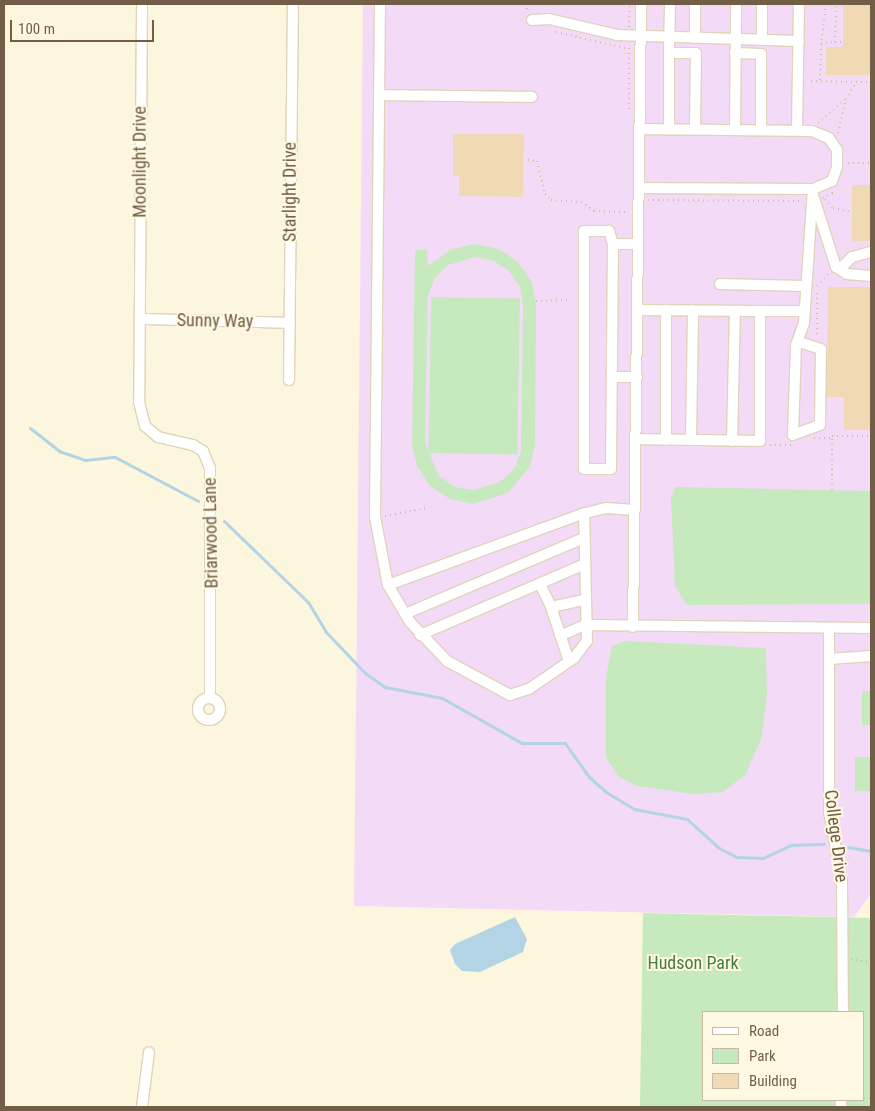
<!DOCTYPE html>
<style>
body{margin:0}
#map{position:relative;width:875px;height:1111px;overflow:hidden;background:#fcf6de;font-family:"Roboto Condensed",sans-serif}
div>[style]{position:absolute}
.education>*{inset:0;background:#f3dbf8}
.green>*{inset:0;background:#c6e9bd;transform-origin:0 0}
.water>*{inset:0;background:#b3d4e5}
.stream>*{height:3px;margin:-1.5px;padding:0 1.5px;transform-origin:1.5px;border-radius:1.5px;background:#b3d4e5}
.building>*{inset:0;background:#f2d9b5;transform-origin:0 0}
.path>*{height:2px;margin-top:-1px;transform-origin:0;background:repeating-linear-gradient(90deg,#d6bc99 0 1px,transparent 0 5px)}
.roads{filter:drop-shadow(1px 0 #e0d3ba) drop-shadow(-1px 0 #e0d3ba) drop-shadow(0 1px #e0d3ba) drop-shadow(0 -1px #e0d3ba)}
.minor>*{height:10px;margin:-5px;padding:0 5px;transform-origin:5px;border-radius:5px;background:#fff}
.minor>.ring{margin:-5px;padding:0;box-sizing:content-box;background:none;border:10px solid #fff;border-radius:50%}
span{translate:-50% -50%;white-space:nowrap;text-align:center;line-height:1.15;-webkit-text-stroke:4px #fff9e4;paint-order:stroke}
.street-label{font-size:18px;color:#725e46}
.park-label{font-size:18px;color:#477d41}
.frame{position:absolute;inset:0;border:5px solid #725e46;pointer-events:none}
.legend{position:absolute;left:702px;top:1011px;width:162px;height:90px;box-sizing:border-box;background:#fff9e4;border:1px solid #c7bba5;margin:0;padding:6px 9px;list-style:none;font-size:15px;color:#725e46}
.legend li{display:flex;align-items:center;gap:10px;height:25px}
.legend b{width:25px;border:1px solid #c7bba5}
.scale{position:absolute;left:10px;top:20px;width:144px;height:22px;box-sizing:border-box;border:2px solid #725e46;border-top:0;padding-left:6px;font-size:15px;line-height:18px;white-space:nowrap;color:#725e46;-webkit-text-stroke:4px #fff9e4;paint-order:stroke}
</style>
<div id="map">
<div class="education">
<i style="clip-path:polygon(363px 4px,871px 4px,871px 894px,854px 917px,354px 906px)"></i>
</div>
<div class="green">
<i style="clip-path:polygon(evenodd,475px 244px,499px 249px,518px 262px,532px 282px,536px 304px,535px 444px,530px 466px,508px 493px,473px 504px,450px 499px,430px 486px,417px 466px,412px 444px,415px 250px,427px 250px,428px 266px,452px 249px,475px 244px,475px 257px,494px 261px,509px 271px,520px 287px,523px 305px,521px 452px,514px 469px,500px 482px,474px 490px,455px 487px,439px 476px,425px 443px,428px 295px,435px 278px,448px 265px,475px 257px)"></i>
<i style="left:431px;top:297px;width:89px;height:156px;rotate:1deg"></i>
<i style="clip-path:polygon(676px 487px,871px 491px,871px 604px,687px 605px,675px 586px,671px 497px)"></i>
<i style="clip-path:polygon(625px 641px,766px 648px,767px 695px,761px 740px,745px 775px,723px 792px,693px 794px,637px 786px,618px 776px,606px 757px,606px 677px,612px 646px)"></i>
<i style="left:862px;top:691px;width:9px;height:34px"></i>
<i style="left:855px;top:757px;width:16px;height:34px"></i>
<i style="clip-path:polygon(evenodd,643px 913px,871px 918px,871px 1107px,640px 1107px,643px 913px,704px 1012px,864px 1012px,864px 1100px,704px 1100px,704px 1012px)"></i>
</div>
<div class="water">
<i style="clip-path:polygon(515px 917px,527px 939px,523px 952px,480px 972px,462px 971px,455px 964px,450px 950px,455px 944px)"></i>
</div>
<div class="stream">
<i style="left:30px;top:428px;width:37px;rotate:38deg"></i>
<i style="left:59px;top:451px;width:28px;rotate:19deg"></i>
<i style="left:85px;top:460px;width:30px;rotate:-6deg"></i>
<i style="left:115px;top:457px;width:94px;rotate:27.9deg"></i>
<i style="left:224px;top:521px;width:117px;rotate:44deg"></i>
<i style="left:308px;top:602px;width:35px;rotate:59deg"></i>
<i style="left:326px;top:632px;width:57px;rotate:46.4deg"></i>
<i style="left:365px;top:673px;width:24px;rotate:35deg"></i>
<i style="left:385px;top:687px;width:58px;rotate:10.9deg"></i>
<i style="left:442px;top:698px;width:92px;rotate:29.4deg"></i>
<i style="left:522px;top:743px;width:43px"></i>
<i style="left:565px;top:743px;width:42px;rotate:54.8deg"></i>
<i style="left:589px;top:777px;width:23px;rotate:41deg"></i>
<i style="left:606px;top:792px;width:33px;rotate:31deg"></i>
<i style="left:634px;top:809px;width:54px;rotate:10.7deg"></i>
<i style="left:687px;top:819px;width:43px;rotate:42.2deg"></i>
<i style="left:719px;top:848px;width:20px;rotate:27deg"></i>
<i style="left:737px;top:857px;width:26px;rotate:2deg"></i>
<i style="left:763px;top:858px;width:31px;rotate:-25deg"></i>
<i style="left:791px;top:845px;width:33px;rotate:-2deg"></i>
<i style="left:848px;top:847px;width:23px;rotate:10deg"></i>
</div>
<div class="building">
<i style="clip-path:polygon(843px 4px,871px 4px,871px 75px,826px 75px,826px 47px,843px 47px)"></i>
<i style="clip-path:polygon(453px 134px,524px 134px,523px 197px,459px 196px,459px 176px,453px 176px)"></i>
<i style="left:852px;top:185px;width:19px;height:56px"></i>
<i style="clip-path:polygon(828px 287px,871px 287px,871px 430px,844px 430px,844px 397px,827px 397px)"></i>
</div>
<div class="path">
<i style="left:524px;top:4px;width:10px;rotate:53deg"></i>
<i style="left:826px;top:4px;width:39px;rotate:97deg"></i>
<i style="left:821px;top:43px;width:14px;rotate:-4deg"></i>
<i style="left:835px;top:42px;width:38px;rotate:-88deg"></i>
<i style="left:629px;top:27px;width:23px;rotate:-88deg"></i>
<i style="left:556px;top:32px;width:75px;rotate:13.1deg"></i>
<i style="left:629px;top:49px;width:5px;rotate:-90deg"></i>
<i style="left:835px;top:42px;width:7px"></i>
<i style="left:820px;top:80px;width:37px;rotate:-88deg"></i>
<i style="left:811px;top:81px;width:45px;rotate:1.3deg"></i>
<i style="left:629px;top:109px;width:60px;rotate:-90deg"></i>
<i style="left:818px;top:123px;width:37px;rotate:-41deg"></i>
<i style="left:838px;top:133px;width:35px;rotate:-77deg"></i>
<i style="left:846px;top:99px;width:20px;rotate:-60deg"></i>
<i style="left:856px;top:82px;width:15px"></i>
<i style="left:528px;top:160px;width:9px;rotate:6deg"></i>
<i style="left:537px;top:161px;width:34px;rotate:76deg"></i>
<i style="left:545px;top:194px;width:8px;rotate:45deg"></i>
<i style="left:551px;top:200px;width:30px;rotate:4deg"></i>
<i style="left:581px;top:202px;width:16px;rotate:35deg"></i>
<i style="left:594px;top:211px;width:34px;rotate:2deg"></i>
<i style="left:848px;top:163px;width:23px"></i>
<i style="left:823px;top:198px;width:15px;rotate:-28deg"></i>
<i style="left:825px;top:199px;width:12px;rotate:48deg"></i>
<i style="left:833px;top:208px;width:18px;rotate:13deg"></i>
<i style="left:648px;top:200px;width:155px;rotate:0.4deg"></i>
<i style="left:817px;top:286px;width:19px;rotate:-47deg"></i>
<i style="left:817px;top:293px;width:45px;rotate:90deg"></i>
<i style="left:536px;top:301px;width:31px;rotate:-2deg"></i>
<i style="left:814px;top:438px;width:18px"></i>
<i style="left:770px;top:445px;width:24px"></i>
<i style="left:832px;top:490px;width:54px;rotate:-90deg"></i>
<i style="left:832px;top:436px;width:39px"></i>
<i style="left:385px;top:516px;width:43px;rotate:-10.8deg"></i>
<i style="left:851px;top:959px;width:20px;rotate:11deg"></i>
<i style="left:864px;top:1098px;width:7px"></i>
</div>
<div class="roads">
<div class="minor">
<i style="left:142px;top:4px;width:398px;rotate:90.4deg"></i>
<i style="left:139px;top:402px;width:25px;rotate:76deg"></i>
<i style="left:145px;top:426px;width:17px;rotate:40deg"></i>
<i style="left:158px;top:437px;width:36px;rotate:13deg"></i>
<i style="left:193px;top:445px;width:12px;rotate:31deg"></i>
<i style="left:203px;top:451px;width:18px;rotate:68deg"></i>
<i style="left:210px;top:468px;width:230px;rotate:90deg"></i>
<i style="left:380px;top:4px;width:513px;rotate:90.56deg"></i>
<i style="left:375px;top:517px;width:69px;rotate:79.2deg"></i>
<i style="left:388px;top:585px;width:43px;rotate:59.3deg"></i>
<i style="left:410px;top:622px;width:54px;rotate:46.5deg"></i>
<i style="left:447px;top:661px;width:72px;rotate:28.4deg"></i>
<i style="left:510px;top:695px;width:20px;rotate:-18deg"></i>
<i style="left:529px;top:689px;width:55px;rotate:-34.6deg"></i>
<i style="left:574px;top:658px;width:21px;rotate:-53deg"></i>
<i style="left:587px;top:641px;width:128px;rotate:-91.3deg"></i>
<i style="left:670px;top:4px;width:49px;rotate:91.2deg"></i>
<i style="left:669px;top:53px;width:27px"></i>
<i style="left:696px;top:53px;width:76px;rotate:90.8deg"></i>
<i style="left:532px;top:20px;width:17px;rotate:-3deg"></i>
<i style="left:549px;top:19px;width:70px;rotate:13.2deg"></i>
<i style="left:617px;top:35px;width:182px;rotate:1.9deg"></i>
<i style="left:695px;top:38px;width:34px;rotate:-90deg"></i>
<i style="left:762px;top:40px;width:36px;rotate:-90deg"></i>
<i style="left:735px;top:53px;width:26px;rotate:2deg"></i>
<i style="left:761px;top:54px;width:75px;rotate:90deg"></i>
<i style="left:379px;top:95px;width:153px;rotate:0.7deg"></i>
<i style="left:669px;top:129px;width:76px;rotate:-90deg"></i>
<i style="left:735px;top:129px;width:125px;rotate:-89.5deg"></i>
<i style="left:797px;top:130px;width:126px;rotate:-89.1deg"></i>
<i style="left:639px;top:188px;width:174px;rotate:0.3deg"></i>
<i style="left:813px;top:189px;width:21px;rotate:-23deg"></i>
<i style="left:832px;top:181px;width:15px;rotate:-70deg"></i>
<i style="left:837px;top:167px;width:17px;rotate:-90deg"></i>
<i style="left:837px;top:150px;width:14px;rotate:-124deg"></i>
<i style="left:829px;top:138px;width:18px;rotate:-158deg"></i>
<i style="left:812px;top:131px;width:173px;rotate:-179.3deg"></i>
<i style="left:813px;top:195px;width:76px;rotate:72.3deg"></i>
<i style="left:836px;top:267px;width:13px;rotate:32deg"></i>
<i style="left:847px;top:274px;width:24px;rotate:5deg"></i>
<i style="left:613px;top:244px;width:14px;rotate:-107deg"></i>
<i style="left:609px;top:231px;width:25px;rotate:180deg"></i>
<i style="left:584px;top:231px;width:238px;rotate:90deg"></i>
<i style="left:584px;top:469px;width:27px"></i>
<i style="left:611px;top:469px;width:225px;rotate:-89.5deg"></i>
<i style="left:613px;top:244px;width:25px"></i>
<i style="left:840px;top:269px;width:17px;rotate:-45deg"></i>
<i style="left:852px;top:257px;width:20px;rotate:-15deg"></i>
<i style="left:720px;top:284px;width:84px;rotate:1.4deg"></i>
<i style="left:637px;top:310px;width:123px;rotate:0.5deg"></i>
<i style="left:666px;top:310px;width:130px;rotate:90deg"></i>
<i style="left:140px;top:319px;width:150px;rotate:1.5deg"></i>
<i style="left:799px;top:342px;width:23px;rotate:18deg"></i>
<i style="left:821px;top:349px;width:76px;rotate:90.8deg"></i>
<i style="left:820px;top:425px;width:29px;rotate:160deg"></i>
<i style="left:793px;top:435px;width:90px;rotate:-88.1deg"></i>
<i style="left:796px;top:345px;width:23px;rotate:-70deg"></i>
<i style="left:804px;top:323px;width:134px;rotate:-86.2deg"></i>
<i style="left:612px;top:377px;width:25px"></i>
<i style="left:289px;top:380px;width:376px;rotate:-89.4deg"></i>
<i style="left:636px;top:439px;width:124px;rotate:0.9deg"></i>
<i style="left:760px;top:441px;width:130px;rotate:-90deg"></i>
<i style="left:760px;top:311px;width:43px"></i>
<i style="left:691px;top:440px;width:130px;rotate:-89.1deg"></i>
<i style="left:732px;top:441px;width:130px;rotate:-88.7deg"></i>
<i style="left:540px;top:584px;width:25px;rotate:64deg"></i>
<i style="left:551px;top:607px;width:35px;rotate:-12deg"></i>
<i style="left:388px;top:585px;width:207px;rotate:-20.1deg"></i>
<i style="left:582px;top:514px;width:25px;rotate:-14deg"></i>
<i style="left:606px;top:508px;width:29px;rotate:4deg"></i>
<i style="left:551px;top:607px;width:57px;rotate:71.6deg"></i>
<i style="left:405px;top:614px;width:194px;rotate:-23deg"></i>
<i style="left:633px;top:627px;width:623px;rotate:-89.26deg"></i>
<i style="left:829px;top:629px;width:183px;rotate:90deg"></i>
<i style="left:829px;top:812px;width:71px;rotate:79.5deg"></i>
<i style="left:842px;top:882px;width:130px;rotate:89.6deg"></i>
<i style="left:420px;top:635px;width:180px;rotate:-23.3deg"></i>
<i style="left:560px;top:636px;width:27px;rotate:-24deg"></i>
<i style="left:585px;top:625px;width:286px;rotate:0.6deg"></i>
<i style="left:829px;top:659px;width:42px;rotate:-4.1deg"></i>
<i class="ring" style="left:198px;top:698px;width:12px;height:12px"></i>
<i style="left:142px;top:1107px;width:55px;rotate:-82.7deg"></i>
<i style="left:841px;top:1107px;width:7px;rotate:-90deg"></i>
</div>
</div>
<div class="street-label">
<span style="left:140px;top:162px;rotate:-90deg">Moonlight Drive</span>
<span style="left:290px;top:192px;rotate:-90deg">Starlight Drive</span>
<span style="left:215px;top:321px;rotate:1deg">Sunny Way</span>
<span style="left:211px;top:533px;rotate:-91deg">Briarwood Lane</span>
<span style="left:836px;top:836px;rotate:83deg">College Drive</span>
</div>
<div class="park-label">
<span style="left:693px;top:963px">Hudson Park</span>
</div>
<div class="frame"></div>
<ul class="legend">
<li><b style="height:6px;background:#fff"></b>Road</li>
<li><b style="height:14px;background:#c6e9bd"></b>Park</li>
<li><b style="height:14px;background:#f2d9b5"></b>Building</li>
</ul>
<div class="scale">100 m</div>
</div>
